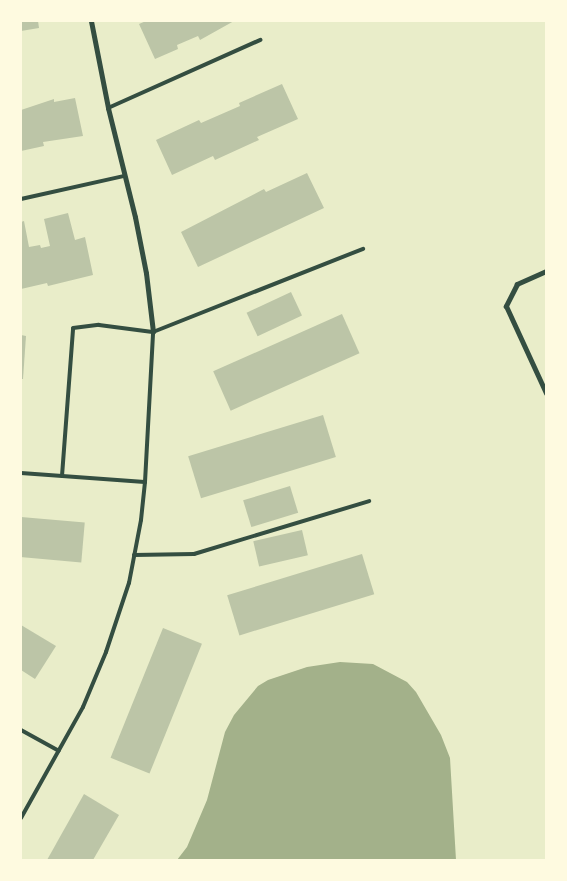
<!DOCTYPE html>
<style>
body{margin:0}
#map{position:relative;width:567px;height:881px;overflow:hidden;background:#e9edc9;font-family:"Nunito Sans",sans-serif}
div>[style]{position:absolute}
.water>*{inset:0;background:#a3b18a}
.building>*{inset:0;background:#bcc5a7;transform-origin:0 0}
.service>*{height:4px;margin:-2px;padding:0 2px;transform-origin:2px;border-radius:2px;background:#344e41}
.minor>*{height:5px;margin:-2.5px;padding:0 2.5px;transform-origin:2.5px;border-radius:2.5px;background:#344e41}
span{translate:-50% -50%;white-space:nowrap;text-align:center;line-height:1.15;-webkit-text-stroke:4.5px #fefae0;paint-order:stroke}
.frame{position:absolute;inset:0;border:22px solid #fefae0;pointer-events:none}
</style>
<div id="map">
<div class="water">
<i style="clip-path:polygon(340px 662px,373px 664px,407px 682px,416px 692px,441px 735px,450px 758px,456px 860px,177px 860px,187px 847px,207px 800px,225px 732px,234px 715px,258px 686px,268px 680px,307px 667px)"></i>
</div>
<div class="building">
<i style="clip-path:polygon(21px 21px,38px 21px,39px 28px,21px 31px)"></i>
<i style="clip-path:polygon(146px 21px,234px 21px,200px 40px,198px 36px,177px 45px,178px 49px,155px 59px,139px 24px)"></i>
<i style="clip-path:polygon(282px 84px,298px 119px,257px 137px,259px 140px,215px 160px,213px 156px,172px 175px,156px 140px,199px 120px,201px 123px,240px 106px,239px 103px)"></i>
<i style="clip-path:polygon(75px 98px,83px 136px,43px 142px,44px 146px,21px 151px,21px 110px,54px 99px,54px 102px)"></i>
<i style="clip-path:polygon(307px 173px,324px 208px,198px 267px,181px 232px,264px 189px,266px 192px)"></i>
<i style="clip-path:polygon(68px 213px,75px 240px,85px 237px,93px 275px,48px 286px,47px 283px,21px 289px,21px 222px,24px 221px,29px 247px,40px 245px,41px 248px,50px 246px,44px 219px)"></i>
<i style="left:291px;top:292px;width:26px;height:49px;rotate:65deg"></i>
<i style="left:342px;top:314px;width:43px;height:141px;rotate:66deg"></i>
<i style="clip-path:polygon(21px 335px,26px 336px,23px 379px,21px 379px)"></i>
<i style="left:323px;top:415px;width:44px;height:141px;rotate:73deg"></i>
<i style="left:290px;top:486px;width:28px;height:49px;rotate:73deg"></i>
<i style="left:21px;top:517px;width:64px;height:40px;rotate:5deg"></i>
<i style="left:302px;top:530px;width:26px;height:50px;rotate:77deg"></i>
<i style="left:362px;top:554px;width:42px;height:141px;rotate:73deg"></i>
<i style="clip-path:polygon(21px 625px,56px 646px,35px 679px,21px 670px)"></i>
<i style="left:163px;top:628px;width:42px;height:140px;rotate:22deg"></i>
<i style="clip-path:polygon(84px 794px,119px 815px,93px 860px,47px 860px)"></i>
</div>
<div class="service">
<i style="left:108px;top:108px;width:167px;rotate:-24.1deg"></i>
<i style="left:21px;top:199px;width:106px;rotate:-12.6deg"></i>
<i style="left:21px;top:473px;width:124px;rotate:4.2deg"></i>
<i style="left:62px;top:476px;width:148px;rotate:-85.7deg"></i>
<i style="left:73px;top:328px;width:26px;rotate:-7deg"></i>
<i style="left:99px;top:325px;width:54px;rotate:7.4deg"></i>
<i style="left:153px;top:332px;width:226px;rotate:-21.6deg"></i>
<i style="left:134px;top:555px;width:60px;rotate:-1deg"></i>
<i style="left:194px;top:554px;width:183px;rotate:-16.8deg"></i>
<i style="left:21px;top:730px;width:43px;rotate:28.9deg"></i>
<i style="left:21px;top:818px;width:127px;rotate:-60.8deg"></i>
<i style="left:83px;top:707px;width:60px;rotate:-67.3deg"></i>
<i style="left:106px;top:652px;width:73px;rotate:-71.6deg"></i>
<i style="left:129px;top:583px;width:64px;rotate:-79.2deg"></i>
<i style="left:141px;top:520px;width:38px;rotate:-84deg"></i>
<i style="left:145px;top:482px;width:150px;rotate:-86.9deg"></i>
</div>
<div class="minor">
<i style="left:91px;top:21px;width:89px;rotate:78.9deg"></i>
<i style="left:108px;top:108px;width:112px;rotate:76.1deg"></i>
<i style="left:135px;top:217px;width:57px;rotate:78.9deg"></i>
<i style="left:146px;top:273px;width:59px;rotate:83.2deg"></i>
<i style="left:546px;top:271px;width:32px;rotate:156deg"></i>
<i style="left:517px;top:284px;width:25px;rotate:117deg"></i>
<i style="left:506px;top:306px;width:96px;rotate:65.3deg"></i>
</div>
<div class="frame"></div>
</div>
